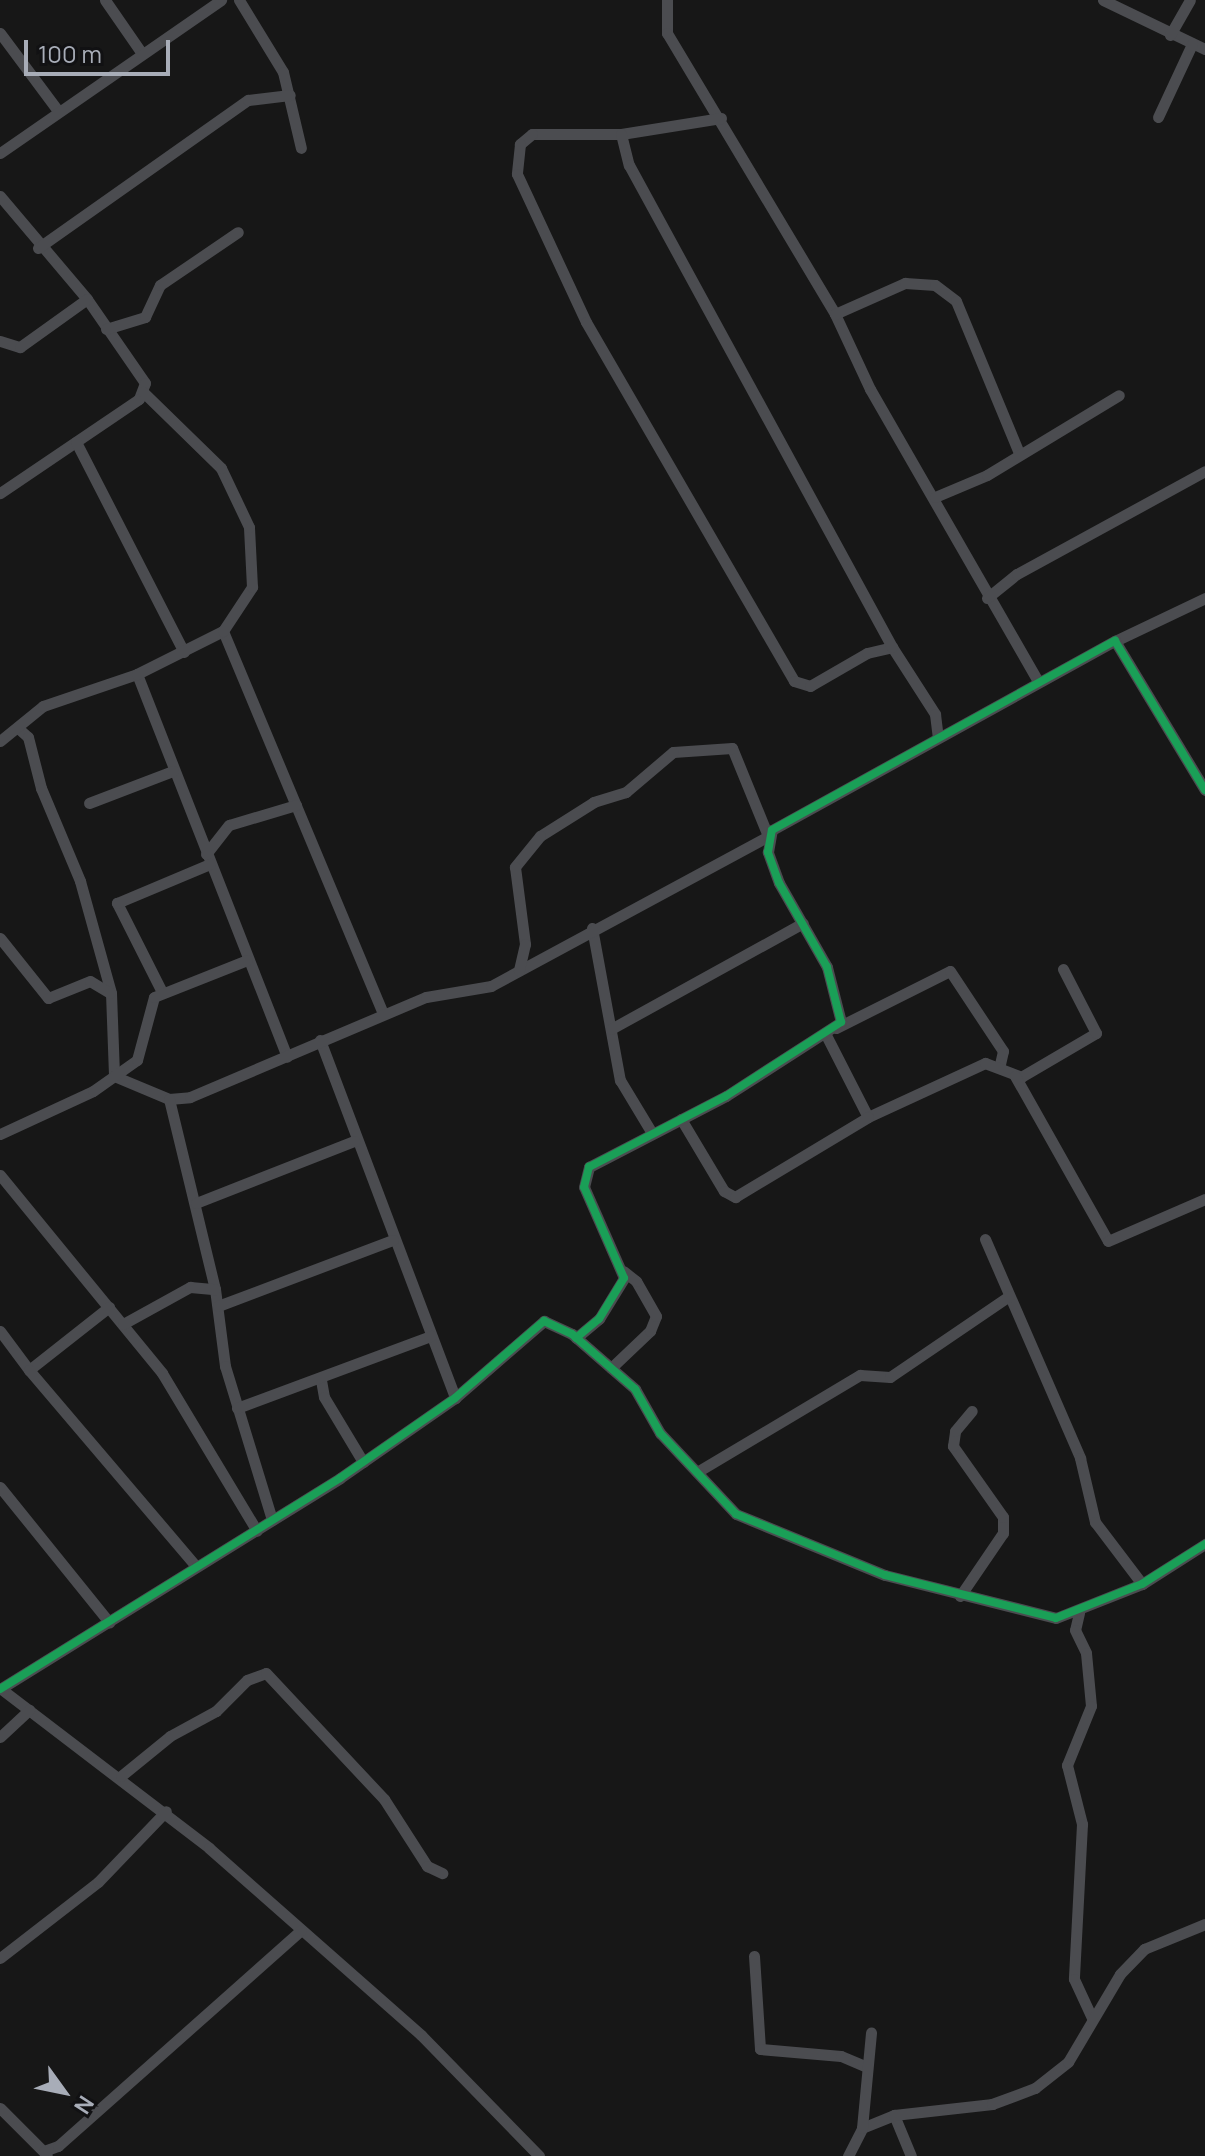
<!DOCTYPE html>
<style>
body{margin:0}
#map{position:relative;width:1205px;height:2156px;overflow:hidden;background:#171717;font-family:Manrope,sans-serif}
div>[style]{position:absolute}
.minor>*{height:11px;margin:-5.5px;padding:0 5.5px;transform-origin:5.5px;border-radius:5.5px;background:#4b4c50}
.cycleway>*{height:8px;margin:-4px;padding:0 4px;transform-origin:4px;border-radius:4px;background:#1a9f57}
span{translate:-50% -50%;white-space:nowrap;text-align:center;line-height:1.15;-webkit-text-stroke:7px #111113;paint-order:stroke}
.north{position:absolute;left:24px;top:2052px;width:80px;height:80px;-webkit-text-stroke:6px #111113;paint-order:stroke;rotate:123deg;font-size:22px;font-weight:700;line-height:32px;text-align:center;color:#a8adb8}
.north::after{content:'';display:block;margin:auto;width:28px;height:36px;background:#a8adb8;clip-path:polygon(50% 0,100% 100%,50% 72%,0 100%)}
.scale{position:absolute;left:24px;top:40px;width:146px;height:36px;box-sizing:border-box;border:4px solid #a8adb8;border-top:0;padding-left:10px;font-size:24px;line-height:28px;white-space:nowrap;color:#a8adb8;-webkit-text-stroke:6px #111113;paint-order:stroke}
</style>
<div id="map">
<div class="minor">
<i style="left:105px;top:0;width:63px;rotate:55.3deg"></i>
<i style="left:239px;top:0;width:84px;rotate:58.6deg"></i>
<i style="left:283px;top:72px;width:78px;rotate:76.7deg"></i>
<i style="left:667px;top:0;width:33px;rotate:90deg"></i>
<i style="left:667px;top:33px;width:327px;rotate:59.1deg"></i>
<i style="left:835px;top:314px;width:83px;rotate:65deg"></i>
<i style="left:870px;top:389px;width:337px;rotate:60.1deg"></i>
<i style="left:1103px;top:0;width:113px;rotate:25.7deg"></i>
<i style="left:0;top:33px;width:94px;rotate:53.3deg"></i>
<i style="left:1170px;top:35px;width:40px;rotate:-60.3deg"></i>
<i style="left:1158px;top:117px;width:81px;rotate:-65deg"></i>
<i style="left:721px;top:118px;width:101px;rotate:170.9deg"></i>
<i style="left:621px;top:134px;width:89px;rotate:180deg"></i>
<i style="left:532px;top:134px;width:16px;rotate:140deg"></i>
<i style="left:520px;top:144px;width:30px;rotate:96deg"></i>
<i style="left:517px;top:174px;width:163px;rotate:65deg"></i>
<i style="left:586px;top:322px;width:415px;rotate:59.9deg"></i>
<i style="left:794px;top:681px;width:17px;rotate:17deg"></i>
<i style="left:810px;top:686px;width:66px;rotate:-30.1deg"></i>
<i style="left:867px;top:653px;width:26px;rotate:-13deg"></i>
<i style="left:892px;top:647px;width:80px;rotate:57.3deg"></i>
<i style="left:935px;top:714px;width:23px;rotate:83deg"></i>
<i style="left:621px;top:134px;width:32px;rotate:76deg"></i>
<i style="left:629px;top:165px;width:549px;rotate:61.38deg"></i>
<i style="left:0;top:153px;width:269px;rotate:-34.7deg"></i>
<i style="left:0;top:196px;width:135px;rotate:49.8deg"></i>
<i style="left:87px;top:299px;width:102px;rotate:55.4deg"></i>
<i style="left:145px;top:383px;width:17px;rotate:111deg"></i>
<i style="left:139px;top:399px;width:168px;rotate:145.9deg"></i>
<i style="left:38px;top:248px;width:257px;rotate:-35.2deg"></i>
<i style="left:248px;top:100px;width:42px;rotate:-6.8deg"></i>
<i style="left:835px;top:314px;width:77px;rotate:-23.9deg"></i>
<i style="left:905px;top:283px;width:30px;rotate:4deg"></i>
<i style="left:935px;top:285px;width:26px;rotate:37deg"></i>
<i style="left:956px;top:301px;width:165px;rotate:67.5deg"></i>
<i style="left:106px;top:329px;width:41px;rotate:-17.1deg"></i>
<i style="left:145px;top:317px;width:35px;rotate:-65deg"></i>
<i style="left:160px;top:285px;width:94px;rotate:-34.2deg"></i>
<i style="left:0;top:341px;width:21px;rotate:17deg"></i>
<i style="left:20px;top:347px;width:82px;rotate:-35.6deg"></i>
<i style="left:76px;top:442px;width:236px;rotate:62.8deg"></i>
<i style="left:935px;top:497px;width:56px;rotate:-22.9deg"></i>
<i style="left:987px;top:475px;width:154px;rotate:-31.2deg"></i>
<i style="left:987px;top:598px;width:38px;rotate:-39deg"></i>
<i style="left:1017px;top:574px;width:214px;rotate:-28.7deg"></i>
<i style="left:223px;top:631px;width:415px;rotate:67.3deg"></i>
<i style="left:1115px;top:641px;width:100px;rotate:-25.5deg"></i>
<i style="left:137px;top:674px;width:411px;rotate:68.6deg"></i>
<i style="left:19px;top:729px;width:12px;rotate:42deg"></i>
<i style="left:28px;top:737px;width:53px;rotate:75.7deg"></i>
<i style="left:41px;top:788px;width:101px;rotate:67.2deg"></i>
<i style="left:80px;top:881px;width:116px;rotate:74.5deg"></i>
<i style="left:111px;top:993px;width:83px;rotate:87.9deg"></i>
<i style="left:0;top:741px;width:55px;rotate:-39.1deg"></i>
<i style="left:43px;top:706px;width:99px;rotate:-18.8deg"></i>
<i style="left:137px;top:674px;width:96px;rotate:-26.6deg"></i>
<i style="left:223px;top:631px;width:53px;rotate:-56.6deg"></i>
<i style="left:252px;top:587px;width:60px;rotate:-92.9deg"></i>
<i style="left:249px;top:527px;width:65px;rotate:-115.4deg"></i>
<i style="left:221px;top:468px;width:109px;rotate:-135.7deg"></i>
<i style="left:89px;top:803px;width:90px;rotate:-20.9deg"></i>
<i style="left:206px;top:854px;width:37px;rotate:-52deg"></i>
<i style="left:229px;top:825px;width:70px;rotate:-16.6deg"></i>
<i style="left:592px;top:928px;width:155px;rotate:79.6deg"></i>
<i style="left:620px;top:1080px;width:62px;rotate:58.9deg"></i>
<i style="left:0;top:938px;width:77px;rotate:51.3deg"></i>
<i style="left:48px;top:998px;width:45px;rotate:-22deg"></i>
<i style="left:90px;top:981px;width:23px;rotate:31deg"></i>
<i style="left:162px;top:992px;width:100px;rotate:-116.8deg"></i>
<i style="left:117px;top:903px;width:101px;rotate:-22.8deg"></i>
<i style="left:836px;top:1028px;width:127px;rotate:-26.6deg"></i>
<i style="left:950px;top:971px;width:96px;rotate:56.5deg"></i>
<i style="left:1003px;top:1051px;width:13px;rotate:103deg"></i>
<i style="left:611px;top:1029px;width:219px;rotate:-28.9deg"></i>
<i style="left:826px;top:1035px;width:92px;rotate:62.9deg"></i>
<i style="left:868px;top:1117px;width:129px;rotate:-24.8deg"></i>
<i style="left:985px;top:1063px;width:39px;rotate:21deg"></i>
<i style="left:1021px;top:1077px;width:87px;rotate:-30.4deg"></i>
<i style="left:1096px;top:1033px;width:72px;rotate:-117.3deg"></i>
<i style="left:320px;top:1040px;width:383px;rotate:69.3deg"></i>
<i style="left:114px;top:1076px;width:60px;rotate:22.7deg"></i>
<i style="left:169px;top:1099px;width:21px;rotate:-5deg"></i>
<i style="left:190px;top:1097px;width:256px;rotate:-23deg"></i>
<i style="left:426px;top:997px;width:66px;rotate:-9.6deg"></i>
<i style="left:491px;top:986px;width:315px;rotate:-28.4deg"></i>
<i style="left:768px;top:836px;width:95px;rotate:-112.2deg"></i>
<i style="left:732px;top:748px;width:59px;rotate:176.1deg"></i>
<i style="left:673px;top:752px;width:62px;rotate:139.6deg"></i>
<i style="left:626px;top:792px;width:34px;rotate:163deg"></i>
<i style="left:594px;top:802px;width:64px;rotate:147.8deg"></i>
<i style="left:540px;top:836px;width:40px;rotate:129deg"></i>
<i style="left:515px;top:867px;width:78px;rotate:82.6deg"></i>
<i style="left:525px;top:944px;width:27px;rotate:103deg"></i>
<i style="left:1015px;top:1076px;width:189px;rotate:60.6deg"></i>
<i style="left:1108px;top:1241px;width:106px;rotate:-23.4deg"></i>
<i style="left:169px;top:1099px;width:195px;rotate:76.4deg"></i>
<i style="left:215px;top:1289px;width:78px;rotate:82.6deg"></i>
<i style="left:225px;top:1366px;width:161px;rotate:73deg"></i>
<i style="left:681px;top:1119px;width:84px;rotate:59.2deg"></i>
<i style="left:724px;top:1191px;width:13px;rotate:29deg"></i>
<i style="left:735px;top:1197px;width:155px;rotate:-31deg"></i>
<i style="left:0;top:1134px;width:102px;rotate:-24.8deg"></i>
<i style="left:93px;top:1091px;width:54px;rotate:-35.2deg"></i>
<i style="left:137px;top:1060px;width:65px;rotate:-74.9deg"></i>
<i style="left:154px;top:997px;width:100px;rotate:-21.7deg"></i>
<i style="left:0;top:1175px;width:256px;rotate:50.7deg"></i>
<i style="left:162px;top:1373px;width:184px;rotate:59deg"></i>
<i style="left:196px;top:1203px;width:170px;rotate:-21.4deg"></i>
<i style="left:985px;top:1239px;width:239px;rotate:66.5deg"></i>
<i style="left:1080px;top:1458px;width:66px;rotate:76.8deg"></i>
<i style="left:1095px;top:1522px;width:78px;rotate:52.8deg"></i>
<i style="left:218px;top:1306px;width:187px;rotate:-20.7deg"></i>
<i style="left:123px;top:1324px;width:77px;rotate:-28.9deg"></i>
<i style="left:190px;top:1287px;width:25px;rotate:5deg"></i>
<i style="left:0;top:1331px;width:49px;rotate:53.4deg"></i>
<i style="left:29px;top:1370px;width:102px;rotate:-38.2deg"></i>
<i style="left:576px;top:1338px;width:30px;rotate:-40deg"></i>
<i style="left:599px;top:1319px;width:48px;rotate:-58.6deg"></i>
<i style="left:624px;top:1278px;width:99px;rotate:-113.7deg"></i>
<i style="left:584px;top:1187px;width:21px;rotate:-76deg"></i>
<i style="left:589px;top:1167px;width:154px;rotate:-27.4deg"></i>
<i style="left:726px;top:1096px;width:137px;rotate:-32.8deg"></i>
<i style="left:841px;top:1022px;width:57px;rotate:-104.3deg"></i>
<i style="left:827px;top:967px;width:97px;rotate:-119.7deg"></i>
<i style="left:779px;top:883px;width:33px;rotate:-110deg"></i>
<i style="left:768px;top:852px;width:22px;rotate:-80deg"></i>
<i style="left:772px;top:830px;width:392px;rotate:-28.9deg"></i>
<i style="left:1115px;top:641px;width:174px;rotate:58.9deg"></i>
<i style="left:611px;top:1368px;width:54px;rotate:-43.5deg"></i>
<i style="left:650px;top:1331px;width:16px;rotate:-68deg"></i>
<i style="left:656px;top:1316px;width:40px;rotate:-119.7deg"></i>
<i style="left:636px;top:1281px;width:16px;rotate:-142deg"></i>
<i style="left:29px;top:1370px;width:257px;rotate:49.6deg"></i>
<i style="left:321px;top:1380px;width:17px;rotate:80deg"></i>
<i style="left:324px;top:1397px;width:76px;rotate:59deg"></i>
<i style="left:237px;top:1408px;width:207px;rotate:-20.4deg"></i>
<i style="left:697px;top:1472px;width:190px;rotate:-30.8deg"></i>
<i style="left:860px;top:1375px;width:30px;rotate:4deg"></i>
<i style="left:890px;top:1377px;width:144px;rotate:-34.2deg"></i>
<i style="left:0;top:1487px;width:174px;rotate:51.1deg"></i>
<i style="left:960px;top:1596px;width:76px;rotate:-55.7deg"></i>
<i style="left:1003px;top:1533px;width:16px;rotate:-90deg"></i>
<i style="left:1003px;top:1517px;width:87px;rotate:-125.2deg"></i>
<i style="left:953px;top:1446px;width:15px;rotate:-82deg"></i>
<i style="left:955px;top:1431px;width:26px;rotate:-50deg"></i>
<i style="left:1079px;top:1613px;width:17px;rotate:103deg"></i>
<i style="left:1075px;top:1630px;width:25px;rotate:64deg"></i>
<i style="left:1086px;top:1653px;width:53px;rotate:84.6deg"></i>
<i style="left:1091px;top:1706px;width:64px;rotate:112.1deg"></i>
<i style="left:1067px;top:1765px;width:61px;rotate:75.7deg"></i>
<i style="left:1082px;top:1824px;width:155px;rotate:93deg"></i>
<i style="left:1074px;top:1979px;width:43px;rotate:65.2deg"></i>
<i style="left:0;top:1688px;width:263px;rotate:37.4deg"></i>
<i style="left:209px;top:1848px;width:283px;rotate:41.4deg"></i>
<i style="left:421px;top:2035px;width:169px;rotate:45.7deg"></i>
<i style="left:0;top:1689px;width:400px;rotate:-31.8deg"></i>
<i style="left:340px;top:1478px;width:140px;rotate:-34.8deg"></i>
<i style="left:455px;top:1398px;width:118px;rotate:-40.9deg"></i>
<i style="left:544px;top:1321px;width:31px;rotate:25deg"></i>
<i style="left:572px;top:1334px;width:84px;rotate:41.1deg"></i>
<i style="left:635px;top:1389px;width:51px;rotate:60.4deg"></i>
<i style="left:660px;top:1433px;width:111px;rotate:46.8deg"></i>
<i style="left:736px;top:1514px;width:161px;rotate:22.3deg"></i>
<i style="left:885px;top:1575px;width:176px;rotate:14.1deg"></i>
<i style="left:1056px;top:1618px;width:92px;rotate:-21.6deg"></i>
<i style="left:1142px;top:1584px;width:75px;rotate:-32.4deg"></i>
<i style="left:0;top:1737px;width:40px;rotate:-43deg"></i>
<i style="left:121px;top:1776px;width:63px;rotate:-39.2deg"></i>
<i style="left:170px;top:1736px;width:52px;rotate:-28.5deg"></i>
<i style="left:216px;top:1711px;width:44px;rotate:-45deg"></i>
<i style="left:247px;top:1680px;width:20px;rotate:-20deg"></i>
<i style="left:266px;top:1673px;width:173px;rotate:46.9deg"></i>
<i style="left:384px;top:1799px;width:80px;rotate:57.3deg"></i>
<i style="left:427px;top:1866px;width:17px;rotate:25deg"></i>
<i style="left:754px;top:1956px;width:93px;rotate:86.3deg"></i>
<i style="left:760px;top:2049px;width:81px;rotate:4.9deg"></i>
<i style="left:841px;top:2056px;width:26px;rotate:23deg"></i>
<i style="left:0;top:1958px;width:124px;rotate:-37.8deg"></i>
<i style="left:98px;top:1882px;width:98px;rotate:-46.2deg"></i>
<i style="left:0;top:2108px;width:66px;rotate:45deg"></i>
<i style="left:894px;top:2115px;width:44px;rotate:67.5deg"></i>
<i style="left:862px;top:2128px;width:35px;rotate:-22deg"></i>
<i style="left:894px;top:2115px;width:99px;rotate:-6.4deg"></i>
<i style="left:992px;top:2104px;width:46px;rotate:-20.4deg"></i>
<i style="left:1035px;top:2088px;width:42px;rotate:-38.2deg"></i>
<i style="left:1068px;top:2062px;width:102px;rotate:-59.4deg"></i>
<i style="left:1120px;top:1974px;width:35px;rotate:-46deg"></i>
<i style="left:1144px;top:1949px;width:66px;rotate:-22.3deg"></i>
<i style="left:44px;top:2151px;width:15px;rotate:-20deg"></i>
<i style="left:58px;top:2146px;width:325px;rotate:-41.6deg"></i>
<i style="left:848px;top:2156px;width:31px;rotate:-63deg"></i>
<i style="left:862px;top:2128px;width:96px;rotate:-84.6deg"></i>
</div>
<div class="cycleway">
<i style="left:576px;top:1338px;width:30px;rotate:-40deg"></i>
<i style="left:599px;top:1319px;width:48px;rotate:-58.6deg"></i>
<i style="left:624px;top:1278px;width:99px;rotate:-113.7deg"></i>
<i style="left:584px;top:1187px;width:21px;rotate:-76deg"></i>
<i style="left:589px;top:1167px;width:154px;rotate:-27.4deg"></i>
<i style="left:726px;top:1096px;width:137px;rotate:-32.8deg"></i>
<i style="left:841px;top:1022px;width:57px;rotate:-104.3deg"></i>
<i style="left:827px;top:967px;width:97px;rotate:-119.7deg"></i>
<i style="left:779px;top:883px;width:33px;rotate:-110deg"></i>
<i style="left:768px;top:852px;width:22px;rotate:-80deg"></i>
<i style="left:772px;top:830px;width:392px;rotate:-28.9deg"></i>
<i style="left:1115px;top:641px;width:174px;rotate:58.9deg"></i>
<i style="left:0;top:1689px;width:400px;rotate:-31.8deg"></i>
<i style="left:340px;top:1478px;width:140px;rotate:-34.8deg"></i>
<i style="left:455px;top:1398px;width:118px;rotate:-40.9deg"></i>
<i style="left:544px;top:1321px;width:31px;rotate:25deg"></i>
<i style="left:572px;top:1334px;width:84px;rotate:41.1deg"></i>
<i style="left:635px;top:1389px;width:51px;rotate:60.4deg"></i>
<i style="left:660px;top:1433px;width:111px;rotate:46.8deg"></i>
<i style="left:736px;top:1514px;width:161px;rotate:22.3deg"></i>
<i style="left:885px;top:1575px;width:176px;rotate:14.1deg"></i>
<i style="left:1056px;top:1618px;width:92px;rotate:-21.6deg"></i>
<i style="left:1142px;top:1584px;width:75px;rotate:-32.4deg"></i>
</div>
<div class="north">N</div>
<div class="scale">100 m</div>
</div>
